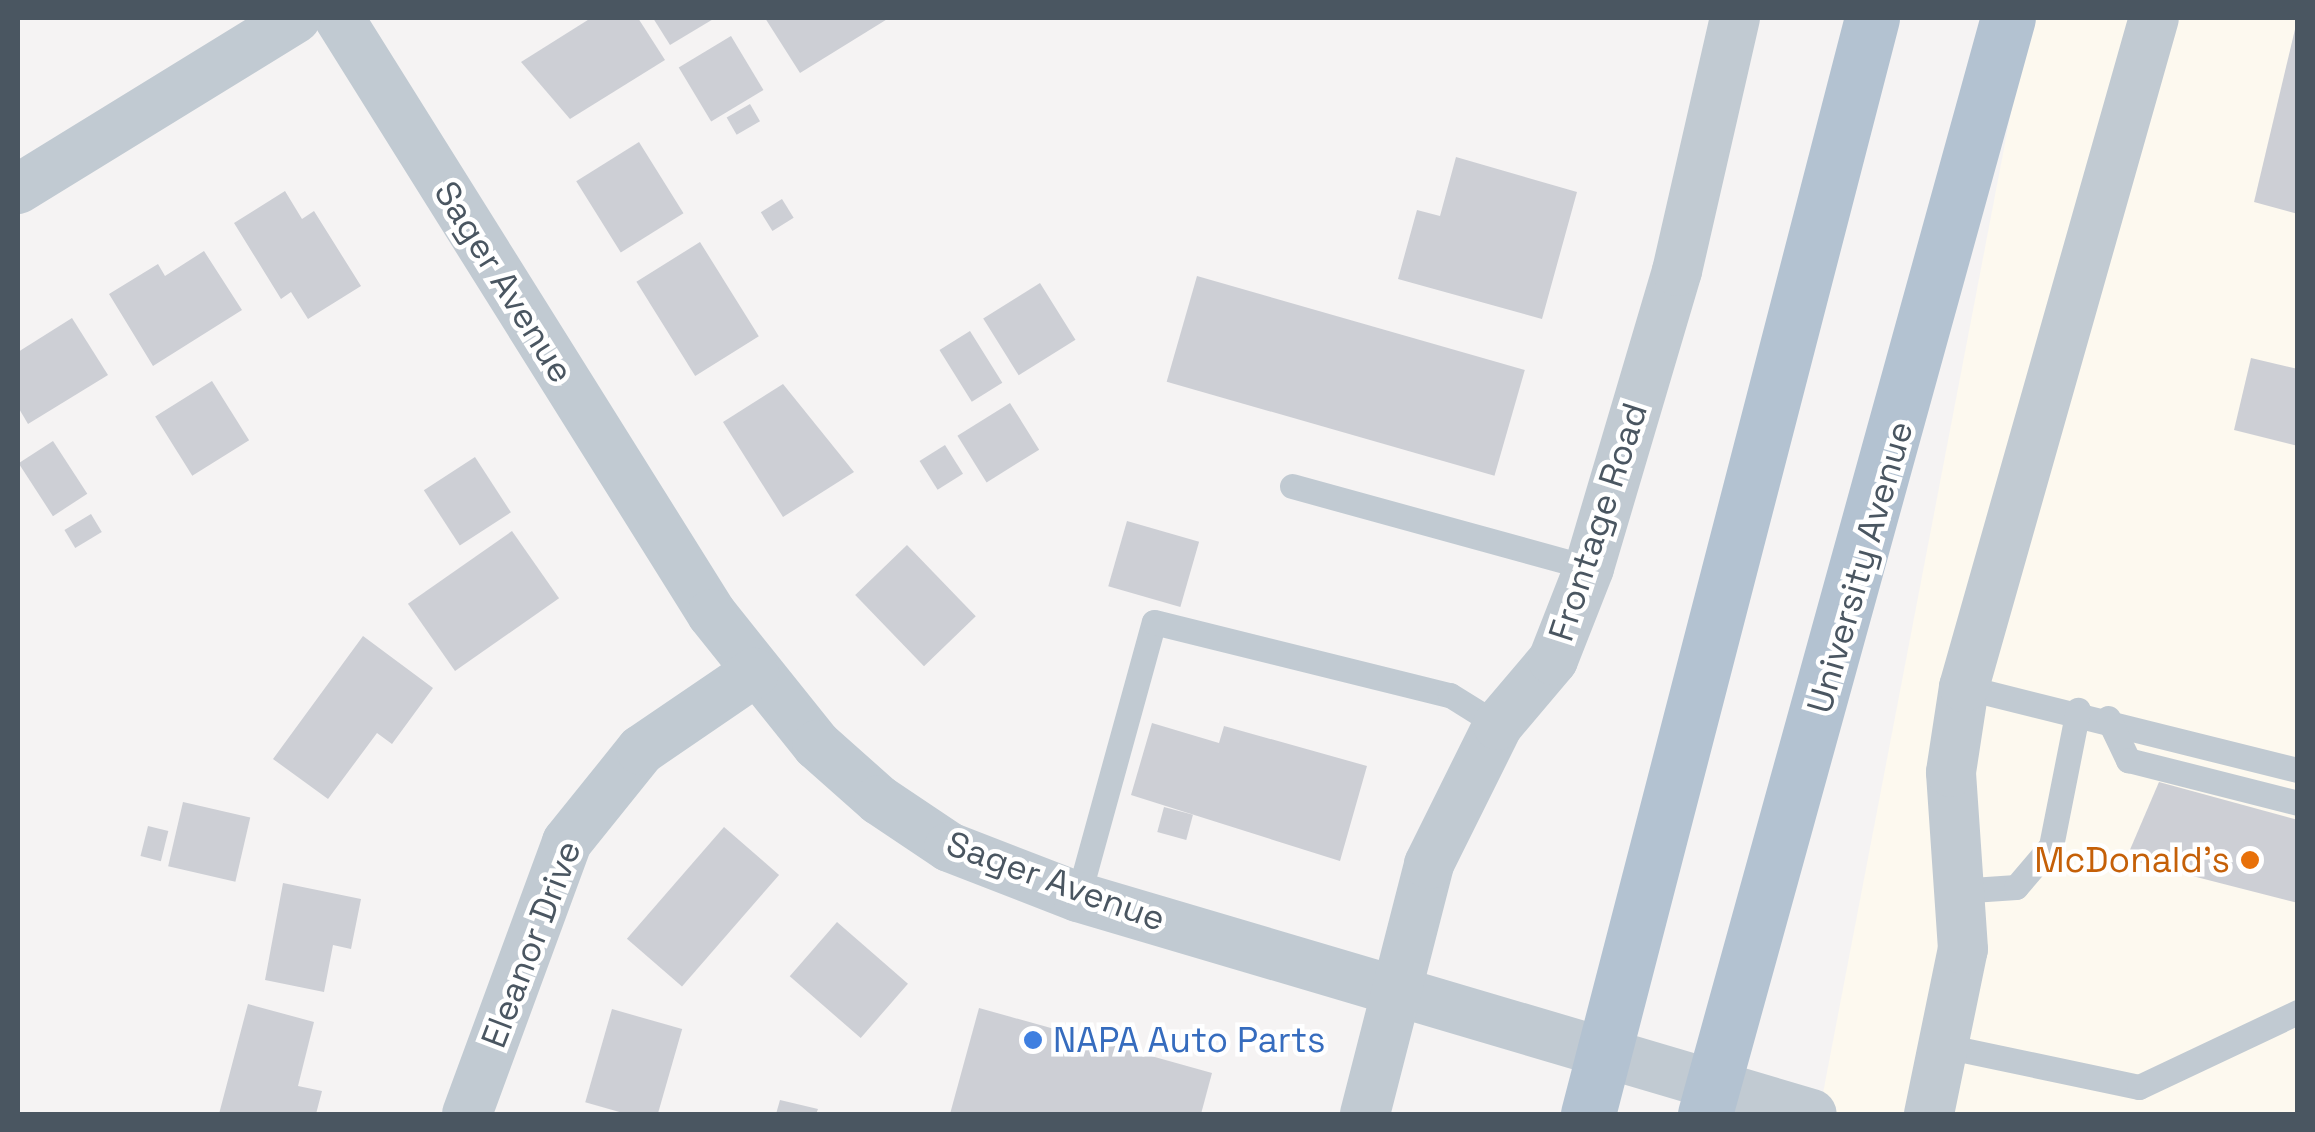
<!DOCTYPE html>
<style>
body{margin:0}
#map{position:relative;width:2315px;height:1132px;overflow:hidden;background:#f5f3f3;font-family:"Space Grotesk",sans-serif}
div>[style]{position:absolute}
.commercial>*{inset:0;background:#fdf9ef}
.building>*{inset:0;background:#cdcfd5;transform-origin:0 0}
.service>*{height:25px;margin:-12.5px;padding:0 12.5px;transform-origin:12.5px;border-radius:12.5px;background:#c1cad2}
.minor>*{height:50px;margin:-25px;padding:0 25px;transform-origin:25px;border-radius:25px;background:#c1cad2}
.primary>*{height:55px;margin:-27.5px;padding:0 27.5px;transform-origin:27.5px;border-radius:27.5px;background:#b3c2d1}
.dots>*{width:28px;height:28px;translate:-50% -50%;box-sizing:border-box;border:5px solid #fff;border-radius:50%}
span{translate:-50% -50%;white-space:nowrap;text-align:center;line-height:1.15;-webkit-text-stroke:9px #fff;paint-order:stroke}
.street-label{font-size:35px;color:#4a5661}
.food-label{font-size:35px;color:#c56008}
.right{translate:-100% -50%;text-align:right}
.shop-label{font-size:35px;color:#366cbe}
.left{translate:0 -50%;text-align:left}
.frame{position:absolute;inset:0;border:20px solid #4a5661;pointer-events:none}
</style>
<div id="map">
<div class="commercial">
<i style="clip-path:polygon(2029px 18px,2297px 18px,2297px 1114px,1819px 1114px)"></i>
</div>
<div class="building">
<i style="clip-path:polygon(591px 18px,638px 18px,665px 60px,570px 119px,521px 62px)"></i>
<i style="clip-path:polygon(653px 18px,715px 18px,670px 45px)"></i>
<i style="clip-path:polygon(765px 18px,889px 18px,800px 73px)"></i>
<i style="clip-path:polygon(2296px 25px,2298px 25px,2298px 214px,2254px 202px)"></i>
<i style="left:731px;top:36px;width:63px;height:61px;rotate:59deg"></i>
<i style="left:750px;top:104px;width:20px;height:27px;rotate:60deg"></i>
<i style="left:639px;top:142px;width:84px;height:74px;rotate:58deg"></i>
<i style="clip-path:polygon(1456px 157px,1577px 192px,1542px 319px,1398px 279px,1417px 210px,1440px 216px)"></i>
<i style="clip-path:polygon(285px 191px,302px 219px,314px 211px,361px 286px,308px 319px,291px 292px,281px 299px,234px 223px)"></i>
<i style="left:782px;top:199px;width:22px;height:25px;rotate:58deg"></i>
<i style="left:700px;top:242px;width:111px;height:75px;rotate:58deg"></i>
<i style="clip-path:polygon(204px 251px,242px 310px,153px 366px,109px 294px,158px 264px,165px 276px)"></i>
<i style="left:1197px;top:276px;width:341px;height:110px;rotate:16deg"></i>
<i style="left:1040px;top:283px;width:67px;height:67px;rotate:58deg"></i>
<i style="clip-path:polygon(72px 318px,108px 375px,28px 424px,18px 407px,18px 352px)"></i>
<i style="left:970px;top:331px;width:61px;height:36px;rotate:58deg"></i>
<i style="clip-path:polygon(2251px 358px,2298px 369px,2298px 446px,2234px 430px)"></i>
<i style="left:212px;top:381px;width:70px;height:67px;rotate:58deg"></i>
<i style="clip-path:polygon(783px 384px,854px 472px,783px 517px,723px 422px)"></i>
<i style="left:1010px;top:403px;width:55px;height:62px;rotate:58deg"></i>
<i style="left:53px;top:441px;width:63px;height:41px;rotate:57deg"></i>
<i style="left:945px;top:445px;width:34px;height:30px;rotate:58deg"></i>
<i style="left:475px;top:457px;width:66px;height:61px;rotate:57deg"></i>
<i style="left:91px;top:514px;width:21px;height:31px;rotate:59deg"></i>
<i style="left:1127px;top:521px;width:75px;height:68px;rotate:16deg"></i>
<i style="left:512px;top:531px;width:82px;height:127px;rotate:55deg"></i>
<i style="left:907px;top:545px;width:99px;height:72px;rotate:46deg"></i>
<i style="clip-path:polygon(363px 636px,433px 688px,392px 744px,377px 733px,328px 799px,273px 759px)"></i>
<i style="clip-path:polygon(1152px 723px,1219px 743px,1224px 726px,1367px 766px,1340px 861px,1131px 795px)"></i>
<i style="clip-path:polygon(2159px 782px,2298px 820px,2298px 903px,2126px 859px)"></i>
<i style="left:183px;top:802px;width:69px;height:66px;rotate:13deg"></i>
<i style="left:1164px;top:807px;width:30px;height:26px;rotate:15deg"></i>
<i style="left:148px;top:826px;width:21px;height:31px;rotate:14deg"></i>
<i style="left:724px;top:827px;width:73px;height:148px;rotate:41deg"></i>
<i style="clip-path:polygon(283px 883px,361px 899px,351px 949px,333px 945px,324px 992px,265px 980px)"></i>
<i style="left:837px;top:922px;width:94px;height:72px;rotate:41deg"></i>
<i style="clip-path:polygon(248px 1004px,314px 1022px,298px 1086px,322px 1091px,316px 1114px,219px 1114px)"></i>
<i style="clip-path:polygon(979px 1008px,1212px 1073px,1201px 1114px,950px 1114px)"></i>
<i style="left:612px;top:1009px;width:73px;height:97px;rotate:16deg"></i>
<i style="clip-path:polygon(780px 1100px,818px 1109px,816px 1114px,776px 1114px)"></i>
</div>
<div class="service">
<i style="left:1292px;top:486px;width:308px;rotate:15.4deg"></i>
<i style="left:1964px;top:687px;width:344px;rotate:14deg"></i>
<i style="left:2108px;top:718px;width:47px;rotate:64.5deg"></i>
<i style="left:2128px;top:760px;width:175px;rotate:14.2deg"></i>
<i style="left:1957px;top:891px;width:59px;rotate:-3.9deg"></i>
<i style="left:2016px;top:887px;width:54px;rotate:-49.5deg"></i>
<i style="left:2051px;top:846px;width:139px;rotate:-78.8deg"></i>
<i style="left:1078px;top:897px;width:285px;rotate:-74.6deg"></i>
<i style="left:1154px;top:622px;width:305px;rotate:13.9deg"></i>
<i style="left:1450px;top:695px;width:57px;rotate:32deg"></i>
<i style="left:1949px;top:1047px;width:194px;rotate:11.9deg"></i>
<i style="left:2139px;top:1087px;width:176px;rotate:-25.3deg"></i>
</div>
<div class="minor">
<i style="left:339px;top:18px;width:703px;rotate:57.96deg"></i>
<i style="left:712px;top:614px;width:168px;rotate:51.3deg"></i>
<i style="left:817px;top:745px;width:83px;rotate:41.6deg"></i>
<i style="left:879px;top:800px;width:84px;rotate:33.9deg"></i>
<i style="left:949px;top:847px;width:138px;rotate:21.2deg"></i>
<i style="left:1078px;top:897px;width:765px;rotate:16.47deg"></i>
<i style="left:18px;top:189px;width:326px;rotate:-31.6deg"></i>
<i style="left:467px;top:1114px;width:290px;rotate:-69.8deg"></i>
<i style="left:567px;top:842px;width:118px;rotate:-51.2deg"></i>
<i style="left:641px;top:750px;width:137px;rotate:-34.3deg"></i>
<i style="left:1365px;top:1114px;width:258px;rotate:-75.6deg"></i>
<i style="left:1429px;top:864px;width:155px;rotate:-63.6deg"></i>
<i style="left:1498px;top:725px;width:85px;rotate:-49.8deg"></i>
<i style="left:1553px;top:660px;width:99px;rotate:-68.6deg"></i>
<i style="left:1589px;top:568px;width:310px;rotate:-73.5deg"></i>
<i style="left:1677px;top:271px;width:260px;rotate:-77.1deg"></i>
<i style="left:1929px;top:1114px;width:168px;rotate:-78.4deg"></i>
<i style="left:1963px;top:949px;width:177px;rotate:-93.9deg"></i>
<i style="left:1951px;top:772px;width:86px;rotate:-81.3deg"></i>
<i style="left:1964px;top:687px;width:695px;rotate:-74.15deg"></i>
</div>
<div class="primary">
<i style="left:1588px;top:1114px;width:1132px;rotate:-75.47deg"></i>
<i style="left:1705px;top:1114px;width:1137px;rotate:-74.55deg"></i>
</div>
<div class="dots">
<i style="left:2250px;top:860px;background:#e8710a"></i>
<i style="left:1033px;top:1040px;background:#3f7fe0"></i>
</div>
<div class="street-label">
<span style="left:504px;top:282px;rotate:58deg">Sager Avenue</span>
<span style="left:1598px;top:522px;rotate:-72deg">Frontage Road</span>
<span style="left:1860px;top:567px;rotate:-74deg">University Avenue</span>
<span style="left:1056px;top:881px;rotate:20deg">Sager Avenue</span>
<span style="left:531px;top:944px;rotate:-69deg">Eleanor Drive</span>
</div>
<div class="food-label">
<span class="right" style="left:2230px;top:860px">McDonald's</span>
</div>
<div class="shop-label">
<span class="left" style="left:1053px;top:1040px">NAPA Auto Parts</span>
</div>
<div class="frame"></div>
</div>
